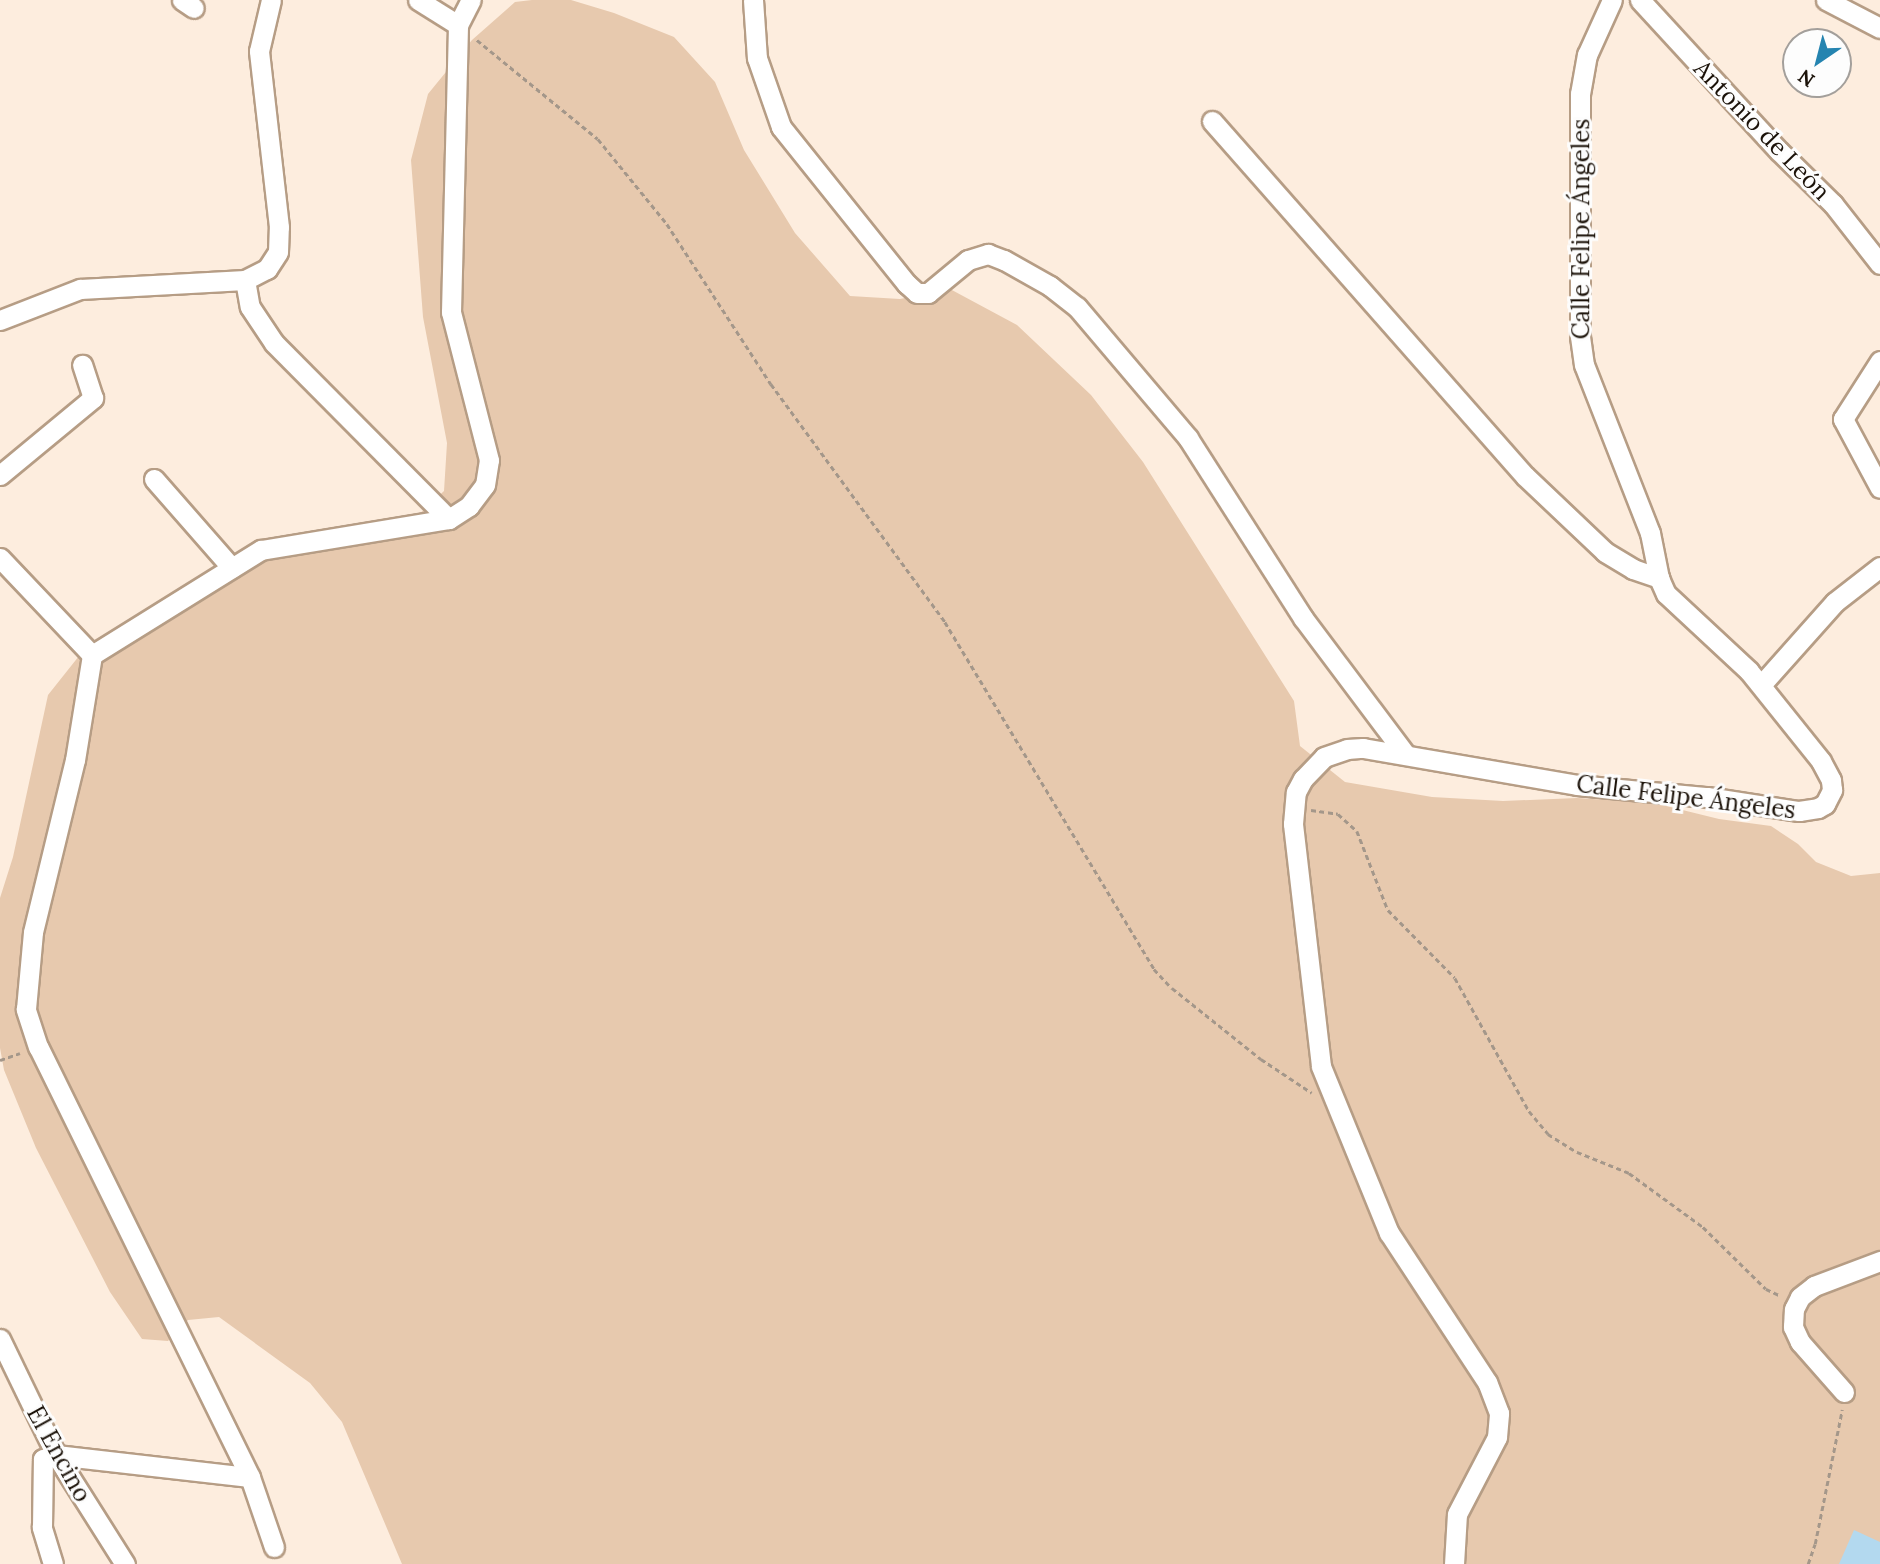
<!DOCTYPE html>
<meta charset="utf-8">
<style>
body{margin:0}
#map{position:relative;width:1880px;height:1564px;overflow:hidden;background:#fdedde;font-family:Lora,serif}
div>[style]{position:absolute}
.green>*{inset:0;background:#e7c9ae}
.building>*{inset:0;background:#b3d9ef}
.path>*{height:2.5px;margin-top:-1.25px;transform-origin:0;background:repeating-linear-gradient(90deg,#a4978a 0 5px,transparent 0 8.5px)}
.roads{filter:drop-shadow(2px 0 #b69d85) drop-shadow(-2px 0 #b69d85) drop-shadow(0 2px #b69d85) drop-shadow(0 -2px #b69d85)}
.minor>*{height:19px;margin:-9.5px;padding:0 9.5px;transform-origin:9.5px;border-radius:9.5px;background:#fff}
span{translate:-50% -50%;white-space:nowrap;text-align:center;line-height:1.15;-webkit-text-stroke:6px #fdfdfd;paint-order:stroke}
.street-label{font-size:24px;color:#1b1209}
.north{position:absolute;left:1782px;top:28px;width:70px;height:70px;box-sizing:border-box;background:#fdfdfd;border:2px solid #a39f9b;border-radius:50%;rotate:215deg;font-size:19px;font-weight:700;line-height:28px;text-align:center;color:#1b1209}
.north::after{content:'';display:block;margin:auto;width:24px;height:32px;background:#2584b0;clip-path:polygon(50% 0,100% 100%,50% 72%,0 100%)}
</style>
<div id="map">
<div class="green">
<i style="clip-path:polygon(532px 0,571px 0,614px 13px,674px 37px,715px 82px,744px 150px,795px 233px,850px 296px,900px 299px,950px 289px,1017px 325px,1091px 395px,1143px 462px,1294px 701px,1300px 746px,1345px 782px,1432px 797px,1503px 801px,1577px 798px,1654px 803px,1719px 819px,1771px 826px,1798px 844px,1816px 862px,1851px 876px,1880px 873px,1880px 1564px,402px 1564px,342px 1422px,310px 1383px,219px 1317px,188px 1320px,168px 1341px,142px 1339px,110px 1292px,36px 1148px,4px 1070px,0 1048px,0 898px,13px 857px,48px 695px,79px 656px,232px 563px,415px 518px,444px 491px,447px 443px,423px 317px,411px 160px,428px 94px,472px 40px,515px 2px)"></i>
</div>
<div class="building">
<i style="clip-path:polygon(1854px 1530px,1880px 1542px,1880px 1564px,1839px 1564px)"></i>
</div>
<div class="path">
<i style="left:477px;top:40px;width:156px;rotate:39.3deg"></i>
<i style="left:598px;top:139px;width:109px;rotate:50.9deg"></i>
<i style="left:667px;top:224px;width:191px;rotate:57deg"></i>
<i style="left:771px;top:384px;width:295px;rotate:53.8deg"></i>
<i style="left:945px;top:622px;width:405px;rotate:58.9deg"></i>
<i style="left:1154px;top:969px;width:26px;rotate:47deg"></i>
<i style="left:1172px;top:988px;width:114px;rotate:38.6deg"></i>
<i style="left:1261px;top:1059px;width:61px;rotate:33.7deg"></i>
<i style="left:1311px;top:810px;width:27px;rotate:8deg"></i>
<i style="left:1338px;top:814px;width:25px;rotate:42deg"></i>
<i style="left:1357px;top:831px;width:85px;rotate:68.6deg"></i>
<i style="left:1388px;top:910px;width:95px;rotate:45.4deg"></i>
<i style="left:1455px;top:978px;width:152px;rotate:60.9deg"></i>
<i style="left:1529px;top:1111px;width:30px;rotate:50deg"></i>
<i style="left:1548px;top:1134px;width:34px;rotate:32deg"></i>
<i style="left:1577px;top:1152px;width:56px;rotate:22deg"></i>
<i style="left:1629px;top:1173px;width:92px;rotate:36.1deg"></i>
<i style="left:1703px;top:1227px;width:88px;rotate:44.5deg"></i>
<i style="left:1766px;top:1289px;width:14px;rotate:25deg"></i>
<i style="left:0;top:1060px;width:21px;rotate:-19deg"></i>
<i style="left:1808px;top:1564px;width:21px;rotate:-71deg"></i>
<i style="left:1815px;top:1544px;width:137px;rotate:-78.6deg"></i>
</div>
<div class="roads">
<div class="minor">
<i style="left:182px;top:0;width:14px;rotate:34deg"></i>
<i style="left:753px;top:0;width:58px;rotate:86.1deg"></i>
<i style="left:757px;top:58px;width:73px;rotate:70.8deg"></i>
<i style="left:781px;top:127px;width:201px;rotate:51.3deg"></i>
<i style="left:907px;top:284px;width:13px;rotate:42deg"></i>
<i style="left:917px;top:293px;width:11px"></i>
<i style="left:928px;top:293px;width:52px;rotate:-39.5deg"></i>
<i style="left:968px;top:260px;width:21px;rotate:-17deg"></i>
<i style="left:988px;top:254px;width:17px;rotate:21deg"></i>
<i style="left:1004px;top:260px;width:53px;rotate:29.5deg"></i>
<i style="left:1050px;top:286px;width:34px;rotate:38deg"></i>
<i style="left:1077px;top:307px;width:172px;rotate:49.7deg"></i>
<i style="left:1188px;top:438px;width:214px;rotate:57.4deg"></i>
<i style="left:1303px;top:618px;width:170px;rotate:53.1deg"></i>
<i style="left:1640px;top:0;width:205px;rotate:47.4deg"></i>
<i style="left:1779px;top:151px;width:76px;rotate:44.5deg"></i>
<i style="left:1833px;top:204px;width:76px;rotate:51.9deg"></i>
<i style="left:1826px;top:0;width:61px;rotate:27.4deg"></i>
<i style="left:458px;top:25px;width:28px;rotate:-63deg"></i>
<i style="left:1212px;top:121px;width:473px;rotate:48.6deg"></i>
<i style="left:1525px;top:476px;width:110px;rotate:43.5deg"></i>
<i style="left:1605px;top:552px;width:33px;rotate:31deg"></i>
<i style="left:1633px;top:569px;width:28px;rotate:19deg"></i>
<i style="left:245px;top:280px;width:27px;rotate:80deg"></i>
<i style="left:250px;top:307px;width:43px;rotate:56.3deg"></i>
<i style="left:274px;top:343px;width:248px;rotate:45.2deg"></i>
<i style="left:0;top:320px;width:86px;rotate:-21.2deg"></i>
<i style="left:80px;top:289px;width:165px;rotate:-3.1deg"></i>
<i style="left:245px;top:280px;width:25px;rotate:-27deg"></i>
<i style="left:267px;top:269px;width:20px;rotate:-57deg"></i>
<i style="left:278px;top:252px;width:25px;rotate:-88deg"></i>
<i style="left:279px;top:227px;width:177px;rotate:-96.5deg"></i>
<i style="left:259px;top:51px;width:52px;rotate:-76.8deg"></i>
<i style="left:1880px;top:361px;width:69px;rotate:122.5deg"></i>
<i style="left:1843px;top:419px;width:78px;rotate:61.8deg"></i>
<i style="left:0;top:475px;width:121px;rotate:-39.6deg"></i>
<i style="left:93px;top:398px;width:35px;rotate:-108deg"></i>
<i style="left:154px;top:479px;width:118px;rotate:48.8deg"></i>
<i style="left:0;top:558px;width:134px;rotate:46.5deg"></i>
<i style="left:92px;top:655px;width:199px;rotate:-31.9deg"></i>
<i style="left:261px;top:550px;width:191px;rotate:-9.4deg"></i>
<i style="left:449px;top:519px;width:24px;rotate:-33deg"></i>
<i style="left:469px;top:506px;width:26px;rotate:-53deg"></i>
<i style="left:485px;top:485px;width:25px;rotate:-81deg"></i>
<i style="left:489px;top:460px;width:153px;rotate:-104.4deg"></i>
<i style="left:451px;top:312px;width:287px;rotate:-88.6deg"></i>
<i style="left:458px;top:25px;width:47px;rotate:-148deg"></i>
<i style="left:1761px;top:685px;width:111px;rotate:-48.3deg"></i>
<i style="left:1835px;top:602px;width:57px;rotate:-37.9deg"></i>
<i style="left:0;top:1339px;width:129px;rotate:64.2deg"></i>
<i style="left:56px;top:1455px;width:129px;rotate:57.7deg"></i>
<i style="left:1844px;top:1392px;width:67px;rotate:-131.3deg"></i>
<i style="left:1800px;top:1342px;width:17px;rotate:-115deg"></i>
<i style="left:1793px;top:1327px;width:18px;rotate:-87deg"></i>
<i style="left:1794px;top:1309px;width:13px;rotate:-63deg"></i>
<i style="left:1800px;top:1297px;width:18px;rotate:-38deg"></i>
<i style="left:1814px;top:1286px;width:71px;rotate:-20.7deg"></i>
<i style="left:250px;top:1477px;width:74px;rotate:71.1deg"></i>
<i style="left:53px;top:1564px;width:39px;rotate:-107deg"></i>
<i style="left:42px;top:1527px;width:68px;rotate:-89.2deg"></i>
<i style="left:43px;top:1459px;width:14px;rotate:-17deg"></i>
<i style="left:56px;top:1455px;width:195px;rotate:6.5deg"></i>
<i style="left:250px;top:1477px;width:479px;rotate:-116.2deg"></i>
<i style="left:38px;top:1047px;width:40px;rotate:-108deg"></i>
<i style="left:26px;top:1009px;width:77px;rotate:-84.8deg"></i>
<i style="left:33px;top:932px;width:177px;rotate:-76.3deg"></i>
<i style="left:75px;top:760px;width:106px;rotate:-80.8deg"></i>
<i style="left:1454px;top:1564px;width:50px;rotate:-86.6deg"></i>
<i style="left:1457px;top:1514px;width:87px;rotate:-62.5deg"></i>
<i style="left:1497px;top:1437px;width:24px;rotate:-85deg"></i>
<i style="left:1499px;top:1413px;width:33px;rotate:-111deg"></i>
<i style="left:1487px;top:1382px;width:178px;rotate:-123.3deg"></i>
<i style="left:1389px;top:1233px;width:180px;rotate:-112.2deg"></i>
<i style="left:1321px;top:1066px;width:244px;rotate:-96.6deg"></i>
<i style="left:1293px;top:824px;width:32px;rotate:-85deg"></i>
<i style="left:1296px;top:792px;width:15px;rotate:-62deg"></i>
<i style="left:1303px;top:779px;width:30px;rotate:-46deg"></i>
<i style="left:1324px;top:757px;width:24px;rotate:-19deg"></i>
<i style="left:1347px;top:749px;width:16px;rotate:-4deg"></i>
<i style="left:1363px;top:748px;width:217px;rotate:9.8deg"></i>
<i style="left:1577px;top:785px;width:131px;rotate:5.3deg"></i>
<i style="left:1707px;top:797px;width:93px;rotate:8.7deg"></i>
<i style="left:1799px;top:811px;width:19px;rotate:-9deg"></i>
<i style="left:1818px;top:808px;width:8px;rotate:-30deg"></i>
<i style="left:1825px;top:804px;width:16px;rotate:-63deg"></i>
<i style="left:1832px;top:790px;width:10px;rotate:-96deg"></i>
<i style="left:1831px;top:780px;width:21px;rotate:-118deg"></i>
<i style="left:1821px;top:761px;width:115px;rotate:-128.7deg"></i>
<i style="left:1749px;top:671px;width:113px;rotate:-137.1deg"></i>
<i style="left:1666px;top:594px;width:17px;rotate:-114deg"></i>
<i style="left:1659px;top:578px;width:46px;rotate:-101.3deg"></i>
<i style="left:1650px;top:533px;width:180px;rotate:-111.4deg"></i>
<i style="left:1584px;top:365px;width:29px;rotate:-98deg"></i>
<i style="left:1580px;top:336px;width:242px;rotate:-90deg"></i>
<i style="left:1580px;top:94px;width:40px;rotate:-80deg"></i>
<i style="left:1587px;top:55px;width:60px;rotate:-65.6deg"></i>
</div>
</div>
<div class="street-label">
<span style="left:1762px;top:130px;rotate:46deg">Antonio de León</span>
<span style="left:1581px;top:229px;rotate:-90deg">Calle Felipe Ángeles</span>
<span style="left:1686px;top:797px;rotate:7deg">Calle Felipe Ángeles</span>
<span style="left:59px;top:1454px;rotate:61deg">El Encino</span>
</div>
<div class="north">N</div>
</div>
